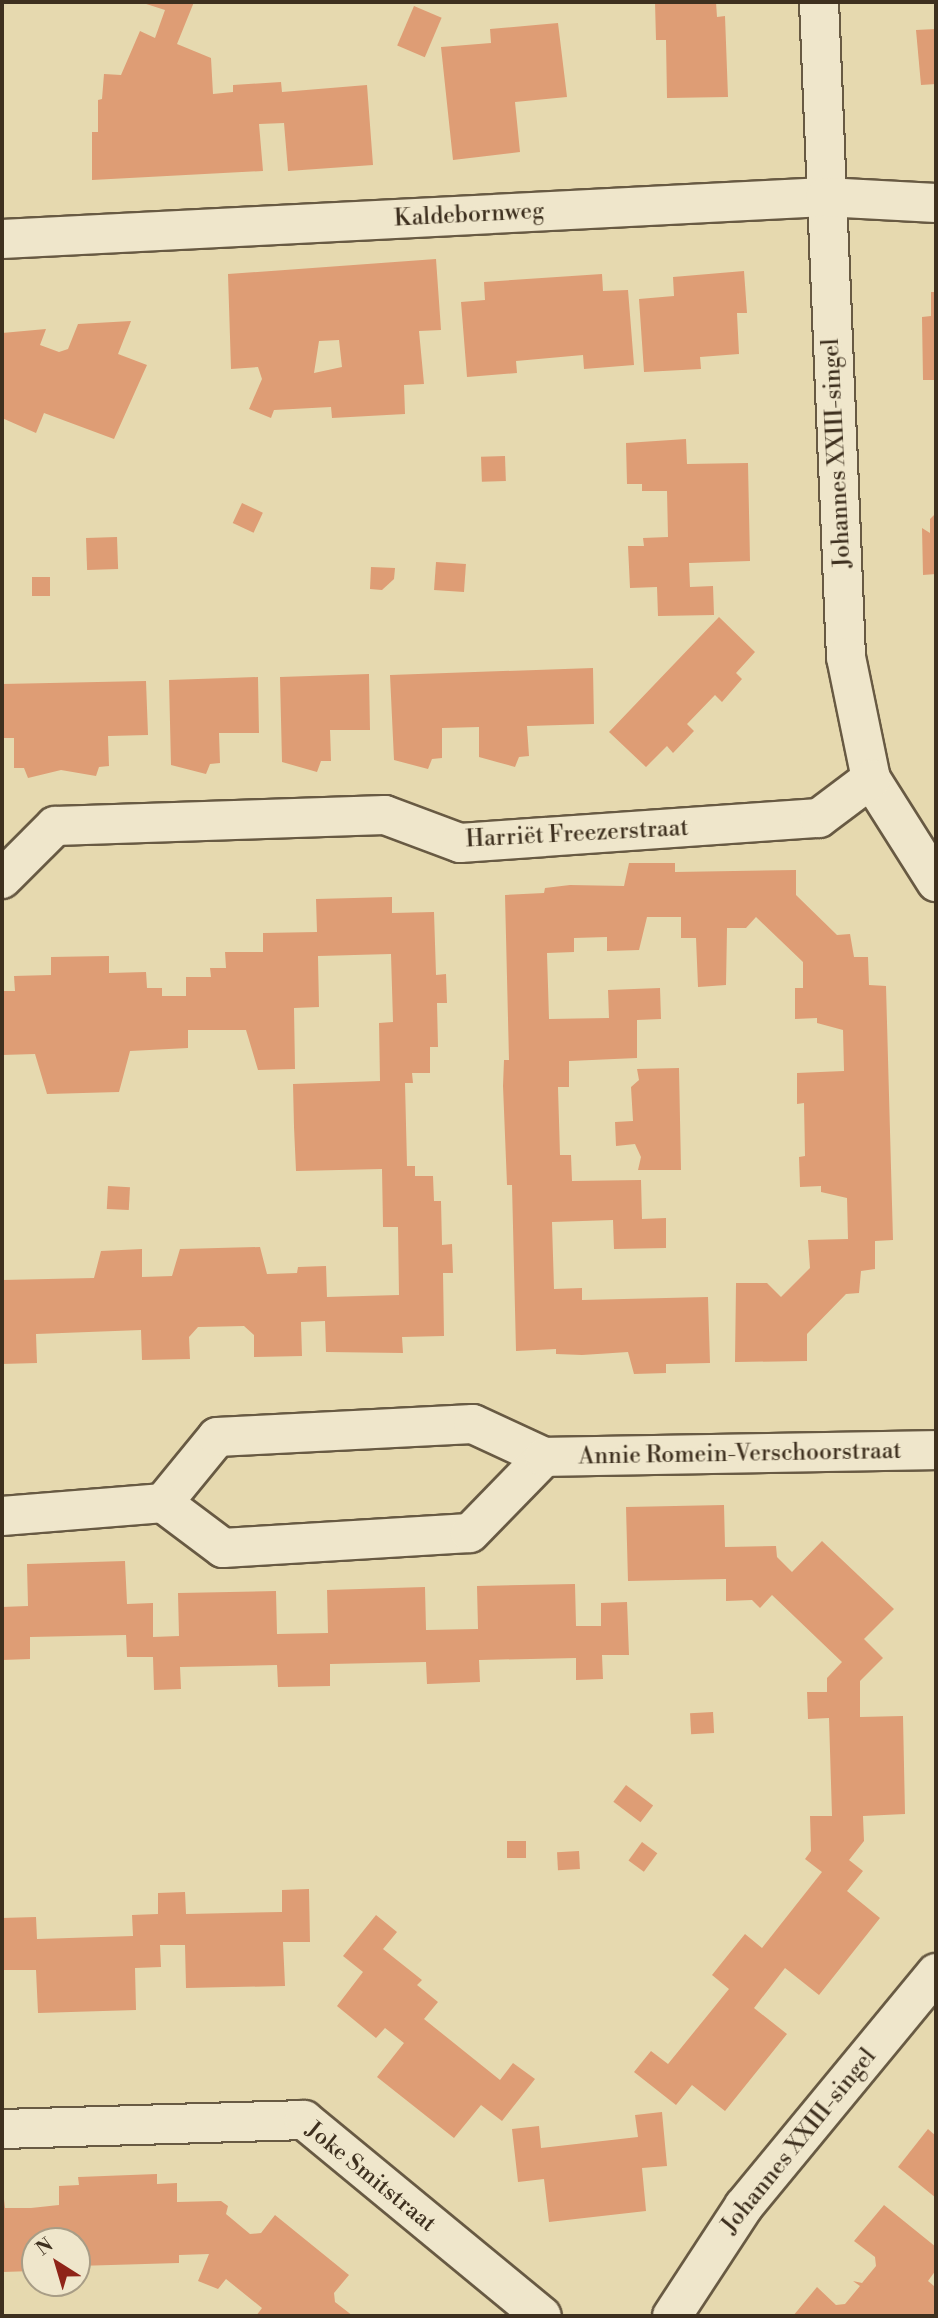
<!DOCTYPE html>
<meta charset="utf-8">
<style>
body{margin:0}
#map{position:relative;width:938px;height:2318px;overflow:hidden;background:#e6d9af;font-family:"Libre Bodoni",serif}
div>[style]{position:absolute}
.building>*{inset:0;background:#de9d75;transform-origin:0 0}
.roads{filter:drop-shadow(2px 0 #685a43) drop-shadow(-2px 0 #685a43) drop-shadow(0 2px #685a43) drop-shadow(0 -2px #685a43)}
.minor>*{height:38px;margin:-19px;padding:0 19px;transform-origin:19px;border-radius:19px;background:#efe6cb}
span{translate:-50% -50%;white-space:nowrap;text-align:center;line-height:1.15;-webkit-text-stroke:6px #efe6cb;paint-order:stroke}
.street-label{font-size:23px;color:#3e301f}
.frame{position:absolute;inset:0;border:4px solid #3e301f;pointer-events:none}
.north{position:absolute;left:21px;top:2227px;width:70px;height:70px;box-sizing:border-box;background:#efe6cb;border:2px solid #a89d86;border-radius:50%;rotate:323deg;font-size:19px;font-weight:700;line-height:28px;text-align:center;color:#3e301f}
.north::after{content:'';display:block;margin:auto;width:24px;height:32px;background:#8f2418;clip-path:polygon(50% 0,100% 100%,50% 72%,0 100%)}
</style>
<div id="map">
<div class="building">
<i style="clip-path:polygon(140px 2px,194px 2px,177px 44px,211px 58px,213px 94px,233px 92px,233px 85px,281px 82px,282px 92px,367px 85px,373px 165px,288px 171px,284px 123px,259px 124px,263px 171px,92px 180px,92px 132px,98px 132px,98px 100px,102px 99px,104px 74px,121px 75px,140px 31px,155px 38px,165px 10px)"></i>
<i style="clip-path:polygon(655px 2px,716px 2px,717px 17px,725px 16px,728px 97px,667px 98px,666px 40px,656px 40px)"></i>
<i style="left:414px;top:6px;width:30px;height:43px;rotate:23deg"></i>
<i style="clip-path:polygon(558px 23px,567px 97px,515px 102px,520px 152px,453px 160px,441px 47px,491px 43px,490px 29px)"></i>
<i style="clip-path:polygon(936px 29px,936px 84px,921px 85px,916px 30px)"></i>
<i style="clip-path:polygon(evenodd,436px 259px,441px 330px,419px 331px,424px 384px,404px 385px,405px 414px,332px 418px,331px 407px,274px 410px,271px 418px,249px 409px,262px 379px,258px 367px,231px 369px,228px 274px,436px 259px,339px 340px,342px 367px,314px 373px,319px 341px,339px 340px)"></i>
<i style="clip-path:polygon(744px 271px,747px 313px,737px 313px,739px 354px,700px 357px,701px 369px,644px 372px,639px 299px,674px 296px,673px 277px)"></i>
<i style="clip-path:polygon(602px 274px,603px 291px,628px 290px,634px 365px,584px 369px,583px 355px,516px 361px,517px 373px,467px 377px,461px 302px,485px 300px,484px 282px)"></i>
<i style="clip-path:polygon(931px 292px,936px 292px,936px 380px,923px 380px,922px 317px,931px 316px)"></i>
<i style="clip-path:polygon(131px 321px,118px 354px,147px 365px,114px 439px,44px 413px,36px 433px,2px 418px,2px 333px,46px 329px,40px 345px,59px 352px,68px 349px,78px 324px)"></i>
<i style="clip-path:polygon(686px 439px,687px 464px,748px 463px,750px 561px,689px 563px,690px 587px,713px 586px,714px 615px,658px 616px,657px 587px,630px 588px,628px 546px,644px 546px,643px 538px,668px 537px,667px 491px,642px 491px,642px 484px,627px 484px,626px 443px)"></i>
<i style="left:505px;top:456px;width:25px;height:24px;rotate:88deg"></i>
<i style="left:242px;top:503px;width:23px;height:22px;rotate:25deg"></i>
<i style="clip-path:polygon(936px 513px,936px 574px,923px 575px,922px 528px,930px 533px,930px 519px)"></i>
<i style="left:117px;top:537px;width:32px;height:31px;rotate:88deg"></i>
<i style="left:436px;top:562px;width:30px;height:28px;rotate:4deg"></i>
<i style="clip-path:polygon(371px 567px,395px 568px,394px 579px,382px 590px,370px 589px)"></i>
<i style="left:32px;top:577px;width:18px;height:19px"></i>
<i style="clip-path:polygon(719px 617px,755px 652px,736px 673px,742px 679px,722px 702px,715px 695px,687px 724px,694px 731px,673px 753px,667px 746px,646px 767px,609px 732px)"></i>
<i style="clip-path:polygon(593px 668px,594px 724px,527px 726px,529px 756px,519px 757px,515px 767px,479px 757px,479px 727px,442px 728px,442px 758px,432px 759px,428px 769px,394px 760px,390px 675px)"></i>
<i style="clip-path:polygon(369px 674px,370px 730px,330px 730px,331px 761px,321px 761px,317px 772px,282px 762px,280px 677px)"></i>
<i style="clip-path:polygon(258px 677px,259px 733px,219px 733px,220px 763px,210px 764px,206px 774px,171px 765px,169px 680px)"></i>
<i style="clip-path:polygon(146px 681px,148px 735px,108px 736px,109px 766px,99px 767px,96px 776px,61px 770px,28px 778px,24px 768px,14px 768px,14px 738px,2px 738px,2px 684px)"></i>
<i style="clip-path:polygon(629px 863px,675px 863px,675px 872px,796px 870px,796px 895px,837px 935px,850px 934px,854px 957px,868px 957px,869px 985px,886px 986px,893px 1240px,875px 1241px,875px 1269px,861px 1271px,859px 1293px,846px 1294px,807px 1334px,807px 1361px,735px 1362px,736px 1283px,767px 1283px,781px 1297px,810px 1268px,808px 1240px,848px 1239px,847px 1198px,821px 1192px,821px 1186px,800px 1187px,799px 1157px,805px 1156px,804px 1103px,797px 1104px,797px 1073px,844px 1071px,843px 1030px,817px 1023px,817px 1018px,795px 1019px,795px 988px,803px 988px,803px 962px,756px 917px,746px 928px,727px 928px,726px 985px,698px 987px,696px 938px,681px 938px,681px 917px,647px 917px,639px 950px,607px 951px,607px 937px,574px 938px,574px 952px,547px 953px,549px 1019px,609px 1018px,608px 990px,660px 988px,661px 1019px,637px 1020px,637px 1058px,569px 1061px,569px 1087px,558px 1087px,560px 1155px,571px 1155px,572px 1181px,641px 1180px,642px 1219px,666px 1218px,666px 1248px,614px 1249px,613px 1220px,552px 1222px,554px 1289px,582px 1288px,582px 1300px,708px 1297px,710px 1363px,666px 1364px,666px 1373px,634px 1374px,628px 1352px,582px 1355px,556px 1354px,556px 1349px,516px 1351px,512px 1185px,507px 1185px,503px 1086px,504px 1060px,509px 1060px,505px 895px,544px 893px,545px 888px,570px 885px,624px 886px)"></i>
<i style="clip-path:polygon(392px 897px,392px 913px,434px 912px,436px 975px,446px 974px,447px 1003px,437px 1003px,438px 1047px,430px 1047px,430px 1073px,412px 1073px,413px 1083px,405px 1083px,407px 1166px,415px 1166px,415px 1176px,433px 1176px,434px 1201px,441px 1201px,442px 1245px,452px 1244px,453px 1273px,443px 1273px,444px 1336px,402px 1337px,403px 1353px,326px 1352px,325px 1321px,301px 1322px,302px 1356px,254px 1357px,254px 1335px,244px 1326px,198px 1327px,189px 1337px,190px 1359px,142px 1360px,141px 1330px,36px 1334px,37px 1363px,2px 1364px,2px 1280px,94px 1278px,101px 1251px,142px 1249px,142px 1277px,172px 1276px,180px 1249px,260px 1247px,267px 1274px,297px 1273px,298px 1267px,326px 1266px,327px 1297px,399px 1295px,398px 1227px,383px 1227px,382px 1169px,296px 1171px,294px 1127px,293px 1084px,380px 1081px,379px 1023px,393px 1022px,391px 954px,318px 956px,319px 1007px,294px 1008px,295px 1069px,258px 1070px,246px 1030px,188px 1030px,188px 1048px,130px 1051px,119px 1092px,47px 1094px,35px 1054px,2px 1055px,2px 991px,15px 991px,14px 976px,51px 975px,51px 957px,109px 956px,109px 973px,146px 972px,147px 988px,162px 988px,162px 996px,186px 996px,186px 977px,211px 977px,210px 968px,226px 968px,225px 952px,263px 952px,263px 933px,317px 932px,316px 899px)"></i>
<i style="clip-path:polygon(679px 1068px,681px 1170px,638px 1170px,641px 1157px,635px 1144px,616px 1146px,615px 1122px,633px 1121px,631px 1087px,639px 1080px,637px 1069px)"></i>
<i style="left:108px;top:1186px;width:22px;height:23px;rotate:3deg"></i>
<i style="clip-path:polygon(724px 1505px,725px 1547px,776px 1546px,777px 1557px,792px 1572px,822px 1541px,894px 1609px,864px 1639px,883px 1658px,860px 1681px,860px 1717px,903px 1716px,905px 1814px,863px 1816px,864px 1841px,849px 1860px,863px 1871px,847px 1891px,880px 1918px,819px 1995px,785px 1968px,754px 2008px,787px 2034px,725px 2111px,692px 2085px,676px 2105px,634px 2072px,651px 2051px,668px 2064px,729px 1989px,712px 1975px,728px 1955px,745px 1934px,762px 1948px,822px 1872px,805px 1859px,811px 1851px,810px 1816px,832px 1816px,829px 1718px,808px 1719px,807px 1692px,827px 1692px,827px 1678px,842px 1662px,772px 1595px,760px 1608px,752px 1600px,726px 1601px,726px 1579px,628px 1581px,626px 1507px)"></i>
<i style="clip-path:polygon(125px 1561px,127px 1604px,153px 1603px,153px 1637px,179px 1636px,178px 1593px,276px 1591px,277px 1634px,328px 1633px,327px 1590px,425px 1587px,426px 1630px,478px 1629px,477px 1586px,575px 1584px,576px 1626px,601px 1626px,601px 1603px,627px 1602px,629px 1655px,602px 1655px,603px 1679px,576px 1680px,576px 1658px,479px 1660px,480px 1682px,454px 1683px,427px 1684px,426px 1662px,330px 1664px,330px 1686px,278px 1687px,277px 1665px,180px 1667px,181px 1689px,154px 1690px,153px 1657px,127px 1657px,126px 1635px,30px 1637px,30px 1659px,2px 1660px,2px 1607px,28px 1606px,27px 1564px)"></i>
<i style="left:713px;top:1712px;width:21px;height:23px;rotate:87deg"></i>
<i style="left:626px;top:1785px;width:34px;height:21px;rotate:37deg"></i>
<i style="left:507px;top:1841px;width:19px;height:17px"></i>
<i style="left:642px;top:1842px;width:19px;height:23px;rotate:36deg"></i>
<i style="left:579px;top:1851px;width:18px;height:22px;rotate:87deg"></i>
<i style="clip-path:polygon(309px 1889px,310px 1942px,283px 1942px,285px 1986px,186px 1988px,185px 1945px,160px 1945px,161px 1967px,135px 1968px,136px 2010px,38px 2013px,36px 1970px,2px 1970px,2px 1918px,36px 1917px,37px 1939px,133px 1936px,132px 1915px,158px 1914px,158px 1893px,185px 1892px,186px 1914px,282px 1912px,282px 1890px)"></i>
<i style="clip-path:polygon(376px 1915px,397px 1932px,383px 1949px,422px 1980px,417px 1985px,438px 2002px,424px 2019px,500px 2080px,513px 2063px,535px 2079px,502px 2121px,481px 2105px,454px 2138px,377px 2077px,404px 2043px,385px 2028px,376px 2038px,337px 2006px,363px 1972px,343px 1956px)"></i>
<i style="clip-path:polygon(662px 2112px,667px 2166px,642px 2168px,646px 2211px,549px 2222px,544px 2179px,518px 2182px,512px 2129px,539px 2126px,541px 2148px,638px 2137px,635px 2115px)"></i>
<i style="clip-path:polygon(928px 2129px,936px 2136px,936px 2198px,898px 2167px)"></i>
<i style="clip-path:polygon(157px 2174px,157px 2184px,177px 2183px,177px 2202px,221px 2201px,228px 2206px,226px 2214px,250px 2234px,261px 2233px,275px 2215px,349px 2275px,334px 2293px,335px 2302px,353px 2316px,256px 2316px,262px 2308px,226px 2279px,218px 2289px,198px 2281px,209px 2254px,179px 2255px,179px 2263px,77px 2266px,77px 2241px,35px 2241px,32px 2271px,3px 2272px,2px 2181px,5px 2208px,31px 2208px,59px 2205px,59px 2186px,79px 2185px,78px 2177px)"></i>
<i style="clip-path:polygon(884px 2205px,936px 2247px,936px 2270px,928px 2281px,934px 2286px,936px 2314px,793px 2316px,817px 2287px,836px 2305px,845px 2304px,860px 2286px,853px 2281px,862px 2283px,876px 2266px,875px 2257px,854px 2241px)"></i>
</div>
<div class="roads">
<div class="minor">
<i style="left:819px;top:2px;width:656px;rotate:87.64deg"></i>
<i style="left:846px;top:657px;width:125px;rotate:78.4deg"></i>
<i style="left:871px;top:779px;width:122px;rotate:57.7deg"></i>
<i style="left:2px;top:239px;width:824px;rotate:-2.92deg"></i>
<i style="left:825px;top:197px;width:111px;rotate:3.1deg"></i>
<i style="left:2px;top:879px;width:75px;rotate:-45deg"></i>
<i style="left:55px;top:826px;width:330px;rotate:-1.9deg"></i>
<i style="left:385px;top:815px;width:80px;rotate:20.5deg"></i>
<i style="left:460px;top:843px;width:360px;rotate:-4deg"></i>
<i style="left:819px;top:818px;width:65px;rotate:-36.9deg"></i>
<i style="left:163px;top:1503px;width:85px;rotate:-50.7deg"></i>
<i style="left:217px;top:1437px;width:256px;rotate:-2.9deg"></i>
<i style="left:473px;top:1424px;width:78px;rotate:24.9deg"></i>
<i style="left:2px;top:1516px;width:162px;rotate:-4.6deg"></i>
<i style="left:163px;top:1503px;width:75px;rotate:36.9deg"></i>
<i style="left:223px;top:1548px;width:247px;rotate:-3.5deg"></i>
<i style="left:470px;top:1533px;width:106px;rotate:-45.8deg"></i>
<i style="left:544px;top:1457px;width:392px;rotate:-1deg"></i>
<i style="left:2px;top:2129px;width:302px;rotate:-1.7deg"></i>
<i style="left:304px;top:2120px;width:308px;rotate:39.5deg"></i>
<i style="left:672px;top:2316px;width:131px;rotate:-56.8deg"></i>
<i style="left:744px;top:2206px;width:302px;rotate:-50.5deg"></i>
</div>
</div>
<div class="street-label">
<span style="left:469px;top:215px;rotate:-3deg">Kaldebornweg</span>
<span style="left:837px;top:453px;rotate:-93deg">Johannes XXIII-singel</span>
<span style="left:577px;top:834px;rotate:-3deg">Harriët Freezerstraat</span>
<span style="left:740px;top:1454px;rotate:-1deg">Annie Romein-Verschoorstraat</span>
<span style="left:799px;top:2141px;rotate:-51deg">Johannes XXIII-singel</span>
<span style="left:371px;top:2177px;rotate:39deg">Joke Smitstraat</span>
</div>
<div class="frame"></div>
<div class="north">N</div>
</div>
